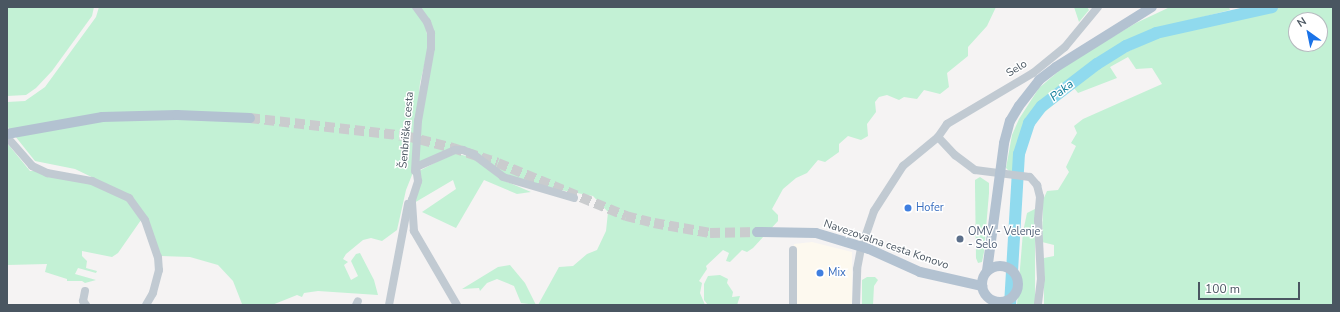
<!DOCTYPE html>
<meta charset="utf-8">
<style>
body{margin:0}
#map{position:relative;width:1340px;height:312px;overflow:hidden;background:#f5f3f3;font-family:"Nunito Sans",sans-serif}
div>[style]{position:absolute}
.commercial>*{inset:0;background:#fdf9ef}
.green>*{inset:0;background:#c3f1d5}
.river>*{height:12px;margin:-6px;padding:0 6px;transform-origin:6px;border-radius:6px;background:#90daee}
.major-tunnel>*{height:10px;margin-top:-5px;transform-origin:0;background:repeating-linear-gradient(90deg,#caccce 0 10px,transparent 0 15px)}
.minor>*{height:8px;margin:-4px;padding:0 4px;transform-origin:4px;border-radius:4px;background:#c1cad2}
.major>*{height:10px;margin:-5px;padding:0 5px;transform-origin:5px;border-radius:5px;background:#b3c2d1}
.major>.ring{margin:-5px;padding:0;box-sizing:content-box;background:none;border:10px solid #b3c2d1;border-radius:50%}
.major-bridge>*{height:10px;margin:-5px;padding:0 5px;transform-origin:5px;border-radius:5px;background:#b3c2d1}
.dots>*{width:11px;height:11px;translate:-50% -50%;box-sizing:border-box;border:2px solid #fff;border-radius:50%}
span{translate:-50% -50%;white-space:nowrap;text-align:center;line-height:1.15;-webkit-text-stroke:3px #fff;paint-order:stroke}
.street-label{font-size:11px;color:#4a5661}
.shop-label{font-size:11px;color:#366cbe}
.left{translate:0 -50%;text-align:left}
.service-label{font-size:11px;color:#4e5e75}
.water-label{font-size:12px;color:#0c7c9b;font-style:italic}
.frame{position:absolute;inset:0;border:8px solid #4a5661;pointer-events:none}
.north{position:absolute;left:1288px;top:12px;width:40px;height:40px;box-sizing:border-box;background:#fff;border:1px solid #b7bbc0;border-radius:50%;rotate:327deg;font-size:11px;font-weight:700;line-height:16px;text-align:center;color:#4a5661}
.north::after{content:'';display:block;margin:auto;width:14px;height:18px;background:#1a73e8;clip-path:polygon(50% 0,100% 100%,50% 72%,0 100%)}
.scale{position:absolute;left:1198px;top:282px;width:102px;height:18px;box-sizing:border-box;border:2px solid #4a5661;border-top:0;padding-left:5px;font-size:12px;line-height:14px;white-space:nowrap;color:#4a5661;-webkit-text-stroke:3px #fff;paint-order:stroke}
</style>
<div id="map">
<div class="commercial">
<i style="clip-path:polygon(812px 242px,852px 252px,852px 305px,795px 305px,794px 244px)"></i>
</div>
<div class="green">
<i style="clip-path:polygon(7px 7px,94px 7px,92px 16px,52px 71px,36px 88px,26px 95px,7px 96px)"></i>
<i style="clip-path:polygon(99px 7px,414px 7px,425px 23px,429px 46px,420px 83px,412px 175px,406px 190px,397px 230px,382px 241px,371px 238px,363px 240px,346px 254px,343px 259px,348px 262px,344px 265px,351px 280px,358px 276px,351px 261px,356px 254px,360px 253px,374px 280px,378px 295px,318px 291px,304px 293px,302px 297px,297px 295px,272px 305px,242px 304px,233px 281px,218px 265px,190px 257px,161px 256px,148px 219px,131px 196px,75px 169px,35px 161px,7px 126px,7px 102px,25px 101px,45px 87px,96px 17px)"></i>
<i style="clip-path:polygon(419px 7px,996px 7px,987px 26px,968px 47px,968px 56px,947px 73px,949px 87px,940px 94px,924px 90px,917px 99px,904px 97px,899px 100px,887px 95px,879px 97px,875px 102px,876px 112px,867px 124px,868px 136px,861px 140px,848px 136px,839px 144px,839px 152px,825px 162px,818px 160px,807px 173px,796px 178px,783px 189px,772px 209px,778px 215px,778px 221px,753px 248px,747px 252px,742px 250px,730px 262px,726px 261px,729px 253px,723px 250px,706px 266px,707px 269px,699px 281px,702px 283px,700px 293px,705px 305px,538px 305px,559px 267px,573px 266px,587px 254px,597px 250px,606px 231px,608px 212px,593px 196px,550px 188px,504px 175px,471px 149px,460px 147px,419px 164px,419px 121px,434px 48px)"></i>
<i style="clip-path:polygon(1074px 7px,1087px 7px,1089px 10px,1079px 22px)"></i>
<i style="clip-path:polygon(1170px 7px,1229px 7px,1230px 10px,1163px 27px,1143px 34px,1092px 63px,1046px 98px,1026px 122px,1017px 151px,1015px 173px,1009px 171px,1006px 168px,1012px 135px,1019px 119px,1039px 88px,1067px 64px,1136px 23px)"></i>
<i style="clip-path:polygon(evenodd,1333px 7px,1333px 305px,1044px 305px,1044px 258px,1054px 256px,1054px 245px,1042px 242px,1043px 200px,1047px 191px,1058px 190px,1069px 172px,1066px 167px,1076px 146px,1071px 143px,1077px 133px,1074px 126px,1083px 119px,1162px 84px,1152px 68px,1136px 69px,1128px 57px,1110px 67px,1117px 78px,1078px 93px,1074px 88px,1041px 115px,1039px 114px,1068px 89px,1110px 60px,1171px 31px,1276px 8px,1333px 7px,1296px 20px,1320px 20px,1320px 44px,1296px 44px,1296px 20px)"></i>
<i style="clip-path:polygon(7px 143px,30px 171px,57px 171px,126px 198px,141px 220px,118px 253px,112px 257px,82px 251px,82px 256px,87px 261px,86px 268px,97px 271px,96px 273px,78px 268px,75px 274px,96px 280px,85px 283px,82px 281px,67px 281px,67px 279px,45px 272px,47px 264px,7px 265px)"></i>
<i style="clip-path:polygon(454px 153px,474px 158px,500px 179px,531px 192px,517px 194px,484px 180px,456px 228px,422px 212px,456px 189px,453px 180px,414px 203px,419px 171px)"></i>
<i style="clip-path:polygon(980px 177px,989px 183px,989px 193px,984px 252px,982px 262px,978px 263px,976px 258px,975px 186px,975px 180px)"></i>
<i style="clip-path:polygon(1035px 209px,1035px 305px,1017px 305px,1023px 232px,1027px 213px)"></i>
<i style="clip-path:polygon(510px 265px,525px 283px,536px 305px,521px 303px,514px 286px,497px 279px,487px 283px,480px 291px,479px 288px,462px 289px,498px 267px)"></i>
<i style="clip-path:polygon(720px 275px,728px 279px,727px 283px,733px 292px,732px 297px,740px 296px,737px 305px,708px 305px,704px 300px,704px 284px,708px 276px)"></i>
<i style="clip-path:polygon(867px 277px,875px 277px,878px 280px,874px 286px,873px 305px,862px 305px,862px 280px)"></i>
</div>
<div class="river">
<i style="left:1010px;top:305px;width:151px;rotate:-86.6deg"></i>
<i style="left:1019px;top:154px;width:33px;rotate:-72deg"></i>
<i style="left:1029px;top:123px;width:21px;rotate:-53deg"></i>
<i style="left:1042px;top:106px;width:69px;rotate:-37.4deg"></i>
<i style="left:1097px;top:64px;width:34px;rotate:-32deg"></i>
<i style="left:1126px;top:46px;width:33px;rotate:-23deg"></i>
<i style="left:1156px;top:33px;width:119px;rotate:-12.6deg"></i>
</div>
<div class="major-tunnel">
<i style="left:250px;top:118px;width:157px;rotate:6.6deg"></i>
<i style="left:406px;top:136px;width:49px;rotate:14.3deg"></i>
<i style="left:453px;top:148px;width:47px;rotate:18.4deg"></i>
<i style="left:498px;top:163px;width:139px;rotate:22.5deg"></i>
<i style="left:626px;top:216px;width:29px;rotate:14deg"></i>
<i style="left:654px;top:223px;width:57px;rotate:10.1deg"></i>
<i style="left:710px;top:233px;width:47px;rotate:-1.2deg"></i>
</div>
<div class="minor">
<i style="left:7px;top:137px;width:38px;rotate:49deg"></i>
<i style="left:32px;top:166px;width:17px;rotate:25deg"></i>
<i style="left:47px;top:173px;width:46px;rotate:10.1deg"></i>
<i style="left:92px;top:181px;width:41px;rotate:24.7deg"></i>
<i style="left:129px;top:198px;width:27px;rotate:54deg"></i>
<i style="left:145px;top:220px;width:39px;rotate:71deg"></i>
<i style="left:158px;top:257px;width:13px;rotate:86deg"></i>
<i style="left:159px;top:270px;width:24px;rotate:105deg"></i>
<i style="left:153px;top:293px;width:14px;rotate:120deg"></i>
<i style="left:938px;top:137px;width:25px;rotate:47deg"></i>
<i style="left:955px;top:155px;width:25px;rotate:37deg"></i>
<i style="left:975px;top:170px;width:55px;rotate:7.3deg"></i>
<i style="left:1030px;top:177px;width:11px;rotate:49deg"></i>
<i style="left:1037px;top:185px;width:12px;rotate:76deg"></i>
<i style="left:1040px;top:197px;width:23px;rotate:95deg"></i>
<i style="left:1038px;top:220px;width:59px;rotate:87.1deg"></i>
<i style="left:1041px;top:279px;width:26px;rotate:97deg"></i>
<i style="left:415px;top:171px;width:50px;rotate:-86.6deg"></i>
<i style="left:418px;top:121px;width:74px;rotate:-79.9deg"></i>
<i style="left:431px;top:48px;width:15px;rotate:-90deg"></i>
<i style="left:431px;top:33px;width:12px;rotate:-110deg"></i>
<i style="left:427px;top:22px;width:19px;rotate:-126deg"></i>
<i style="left:793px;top:250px;width:55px;rotate:90deg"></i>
<i style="left:85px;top:291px;width:10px;rotate:101deg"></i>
<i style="left:83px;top:301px;width:5px;rotate:53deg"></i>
<i style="left:356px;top:305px;width:4px;rotate:-63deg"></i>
<i style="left:389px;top:305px;width:103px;rotate:-79.3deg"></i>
<i style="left:457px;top:305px;width:86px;rotate:-120.2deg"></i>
<i style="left:414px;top:231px;width:31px;rotate:-94deg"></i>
<i style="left:412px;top:200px;width:20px;rotate:-72deg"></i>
<i style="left:418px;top:181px;width:14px;rotate:-98deg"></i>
<i style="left:416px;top:167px;width:43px;rotate:-23.6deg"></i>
<i style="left:455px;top:150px;width:8px"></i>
<i style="left:463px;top:150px;width:11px;rotate:22deg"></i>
<i style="left:473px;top:154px;width:38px;rotate:37deg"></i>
<i style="left:503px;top:177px;width:74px;rotate:16.5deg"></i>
<i style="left:856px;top:305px;width:36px;rotate:-88deg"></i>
<i style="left:857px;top:269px;width:20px;rotate:-79deg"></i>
<i style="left:861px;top:249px;width:40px;rotate:-71.1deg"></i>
<i style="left:874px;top:211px;width:54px;rotate:-57.2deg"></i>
<i style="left:903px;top:166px;width:45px;rotate:-39.6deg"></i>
<i style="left:938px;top:137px;width:16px;rotate:-55deg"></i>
<i style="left:947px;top:124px;width:100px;rotate:-30.7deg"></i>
<i style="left:1033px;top:73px;width:41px;rotate:-39.1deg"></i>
<i style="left:1065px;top:47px;width:52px;rotate:-50.5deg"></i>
</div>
<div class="major">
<i style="left:7px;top:134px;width:97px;rotate:-10.1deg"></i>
<i style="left:102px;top:117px;width:75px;rotate:-1.5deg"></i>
<i style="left:177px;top:115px;width:73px;rotate:2.4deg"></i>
<i class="ring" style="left:982px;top:266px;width:26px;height:26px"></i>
<i style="left:987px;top:271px;width:129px;rotate:-82.4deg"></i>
<i style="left:1004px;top:143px;width:23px;rotate:-75deg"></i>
<i style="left:1010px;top:121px;width:17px;rotate:-59deg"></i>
<i style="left:1019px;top:106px;width:33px;rotate:-52deg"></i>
<i style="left:1039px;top:80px;width:21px;rotate:-37deg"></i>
<i style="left:1056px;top:67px;width:113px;rotate:-32deg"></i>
<i style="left:920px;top:272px;width:64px;rotate:12.7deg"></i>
</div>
<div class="major-bridge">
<i style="left:757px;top:232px;width:59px;rotate:1deg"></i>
<i style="left:816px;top:233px;width:55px;rotate:16.8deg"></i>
<i style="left:869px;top:249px;width:56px;rotate:24.3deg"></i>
</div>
<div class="dots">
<i style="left:908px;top:208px;background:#3f7fe0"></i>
<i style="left:960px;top:239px;background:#5c6f8a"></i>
<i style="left:820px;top:273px;background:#3f7fe0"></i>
</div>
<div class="street-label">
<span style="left:1017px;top:69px;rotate:-32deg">Selo</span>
<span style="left:407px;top:130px;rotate:-85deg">Šenbriška cesta</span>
<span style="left:886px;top:245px;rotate:19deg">Navezovalna cesta Konovo</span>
</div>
<div class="shop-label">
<span class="left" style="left:916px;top:208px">Hofer</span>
<span class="left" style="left:828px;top:273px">Mix</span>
</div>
<div class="service-label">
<span class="left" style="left:968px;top:239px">OMV - Velenje<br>- Selo</span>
</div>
<div class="water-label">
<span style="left:1062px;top:91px;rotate:-38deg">Paka</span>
</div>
<div class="frame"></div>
<div class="north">N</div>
<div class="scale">100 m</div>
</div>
